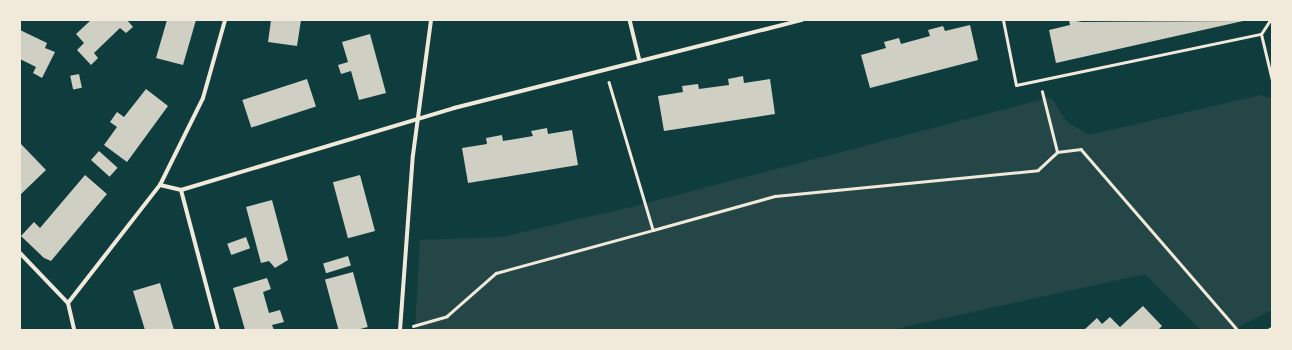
<!DOCTYPE html>
<style>
body{margin:0}
#map{position:relative;width:1292px;height:350px;overflow:hidden;background:#0f3d3e;font-family:"PT Sans Narrow",sans-serif}
div>[style]{position:absolute}
.green>*{inset:0;background:#244646}
.building>*{inset:0;background:#cfcfc3;transform-origin:0 0}
.path>*{height:2.5px;margin:-1.25px;padding:0 1.25px;transform-origin:1.25px;border-radius:1.25px;background:#f1e9da}
.service>*{height:3px;margin:-1.5px;padding:0 1.5px;transform-origin:1.5px;border-radius:1.5px;background:#f1e9da}
.pedestrian>*{height:3.5px;margin:-1.75px;padding:0 1.75px;transform-origin:1.75px;border-radius:1.75px;background:#f1e9da}
.minor>*{height:4px;margin:-2px;padding:0 2px;transform-origin:2px;border-radius:2px;background:#f1e9da}
span{translate:-50% -50%;white-space:nowrap;text-align:center;line-height:1.15;-webkit-text-stroke:3px #f1e9da;paint-order:stroke}
.frame{position:absolute;inset:0;border:21px solid #f1e9da;pointer-events:none}
</style>
<div id="map">
<div class="green">
<i style="clip-path:polygon(1261px 95px,1272px 99px,1272px 310px,1233px 330px,1201px 330px,1145px 274px,891px 330px,415px 330px,420px 240px,501px 237px,631px 207px,1051px 97px,1067px 122px,1089px 135px)"></i>
</div>
<div class="building">
<i style="clip-path:polygon(91px 20px,127px 20px,133px 27px,126px 33px,120px 28px,94px 53px,98px 58px,91px 65px,77px 50px,84px 43px,76px 34px)"></i>
<i style="clip-path:polygon(167px 20px,196px 20px,183px 65px,156px 58px)"></i>
<i style="clip-path:polygon(271px 20px,301px 20px,297px 46px,268px 42px)"></i>
<i style="clip-path:polygon(1069px 20px,1082px 22px,1243px 21px,1056px 63px,1049px 30px,1070px 25px)"></i>
<i style="clip-path:polygon(970px 25px,978px 60px,870px 88px,861px 55px,886px 48px,884px 42px,899px 38px,901px 44px,930px 36px,928px 30px,943px 26px,945px 31px)"></i>
<i style="clip-path:polygon(20px 30px,47px 43px,45px 48px,55px 52px,42px 78px,33px 73px,36px 67px,20px 59px)"></i>
<i style="clip-path:polygon(370px 34px,386px 93px,359px 100px,351px 71px,341px 74px,338px 65px,348px 62px,342px 42px)"></i>
<i style="left:79px;top:74px;width:14px;height:9px;rotate:78deg"></i>
<i style="clip-path:polygon(743px 76px,744px 83px,770px 79px,775px 114px,664px 131px,658px 96px,683px 92px,682px 86px,698px 84px,699px 89px,729px 85px,728px 79px)"></i>
<i style="left:307px;top:79px;width:29px;height:68px;rotate:72deg"></i>
<i style="clip-path:polygon(146px 89px,168px 106px,127px 162px,104px 145px,117px 127px,110px 122px,117px 112px,124px 117px)"></i>
<i style="clip-path:polygon(547px 128px,548px 134px,572px 130px,578px 165px,468px 183px,462px 148px,487px 144px,486px 138px,502px 135px,503px 141px,533px 136px,531px 131px)"></i>
<i style="clip-path:polygon(20px 143px,46px 170px,20px 195px)"></i>
<i style="left:99px;top:151px;width:25px;height:12px;rotate:42deg"></i>
<i style="clip-path:polygon(85px 175px,107px 194px,51px 261px,44px 258px,21px 236px,34px 222px,40px 228px)"></i>
<i style="left:360px;top:175px;width:58px;height:28px;rotate:75deg"></i>
<i style="clip-path:polygon(272px 200px,288px 260px,275px 268px,269px 261px,261px 263px,246px 207px)"></i>
<i style="left:246px;top:237px;width:12px;height:20px;rotate:70deg"></i>
<i style="left:348px;top:256px;width:10px;height:26px;rotate:73deg"></i>
<i style="left:353px;top:272px;width:57px;height:29px;rotate:75deg"></i>
<i style="clip-path:polygon(267px 278px,271px 289px,263px 292px,269px 313px,280px 310px,284px 322px,272px 325px,274px 330px,245px 330px,233px 288px)"></i>
<i style="clip-path:polygon(160px 283px,174px 330px,145px 330px,133px 291px)"></i>
<i style="clip-path:polygon(1143px 306px,1162px 326px,1158px 330px,1084px 330px,1097px 318px,1102px 324px,1110px 317px,1120px 327px)"></i>
</div>
<div class="path">
<i style="left:609px;top:82px;width:154px;rotate:73.4deg"></i>
<i style="left:653px;top:230px;width:127px;rotate:-15.6deg"></i>
<i style="left:775px;top:196px;width:264px;rotate:-5.6deg"></i>
<i style="left:1038px;top:170px;width:26px;rotate:-43deg"></i>
<i style="left:1057px;top:152px;width:62px;rotate:-104deg"></i>
<i style="left:1057px;top:152px;width:24px;rotate:-7deg"></i>
<i style="left:1081px;top:149px;width:240px;rotate:49.1deg"></i>
<i style="left:413px;top:326px;width:35px;rotate:-16deg"></i>
<i style="left:447px;top:316px;width:65px;rotate:-41.3deg"></i>
<i style="left:496px;top:273px;width:163px;rotate:-15.3deg"></i>
</div>
<div class="service">
<i style="left:1003px;top:20px;width:66px;rotate:78.7deg"></i>
<i style="left:1016px;top:85px;width:250px;rotate:-11.8deg"></i>
<i style="left:1261px;top:34px;width:17px;rotate:-57deg"></i>
<i style="left:1261px;top:34px;width:47px;rotate:76.6deg"></i>
</div>
<div class="pedestrian">
<i style="left:630px;top:20px;width:42px;rotate:76.3deg"></i>
</div>
<div class="minor">
<i style="left:160px;top:185px;width:97px;rotate:-63.7deg"></i>
<i style="left:203px;top:98px;width:81px;rotate:-74.2deg"></i>
<i style="left:181px;top:190px;width:145px;rotate:75.2deg"></i>
<i style="left:20px;top:253px;width:69px;rotate:46.2deg"></i>
<i style="left:68px;top:303px;width:150px;rotate:-52.1deg"></i>
<i style="left:160px;top:185px;width:22px;rotate:13deg"></i>
<i style="left:181px;top:190px;width:285px;rotate:-16.7deg"></i>
<i style="left:454px;top:108px;width:359px;rotate:-14.2deg"></i>
<i style="left:68px;top:303px;width:28px;rotate:77deg"></i>
<i style="left:400px;top:330px;width:175px;rotate:-85.8deg"></i>
<i style="left:413px;top:155px;width:136px;rotate:-82.4deg"></i>
<i style="left:1270px;top:330px;width:2px;rotate:-27deg"></i>
</div>
<div class="frame"></div>
</div>
